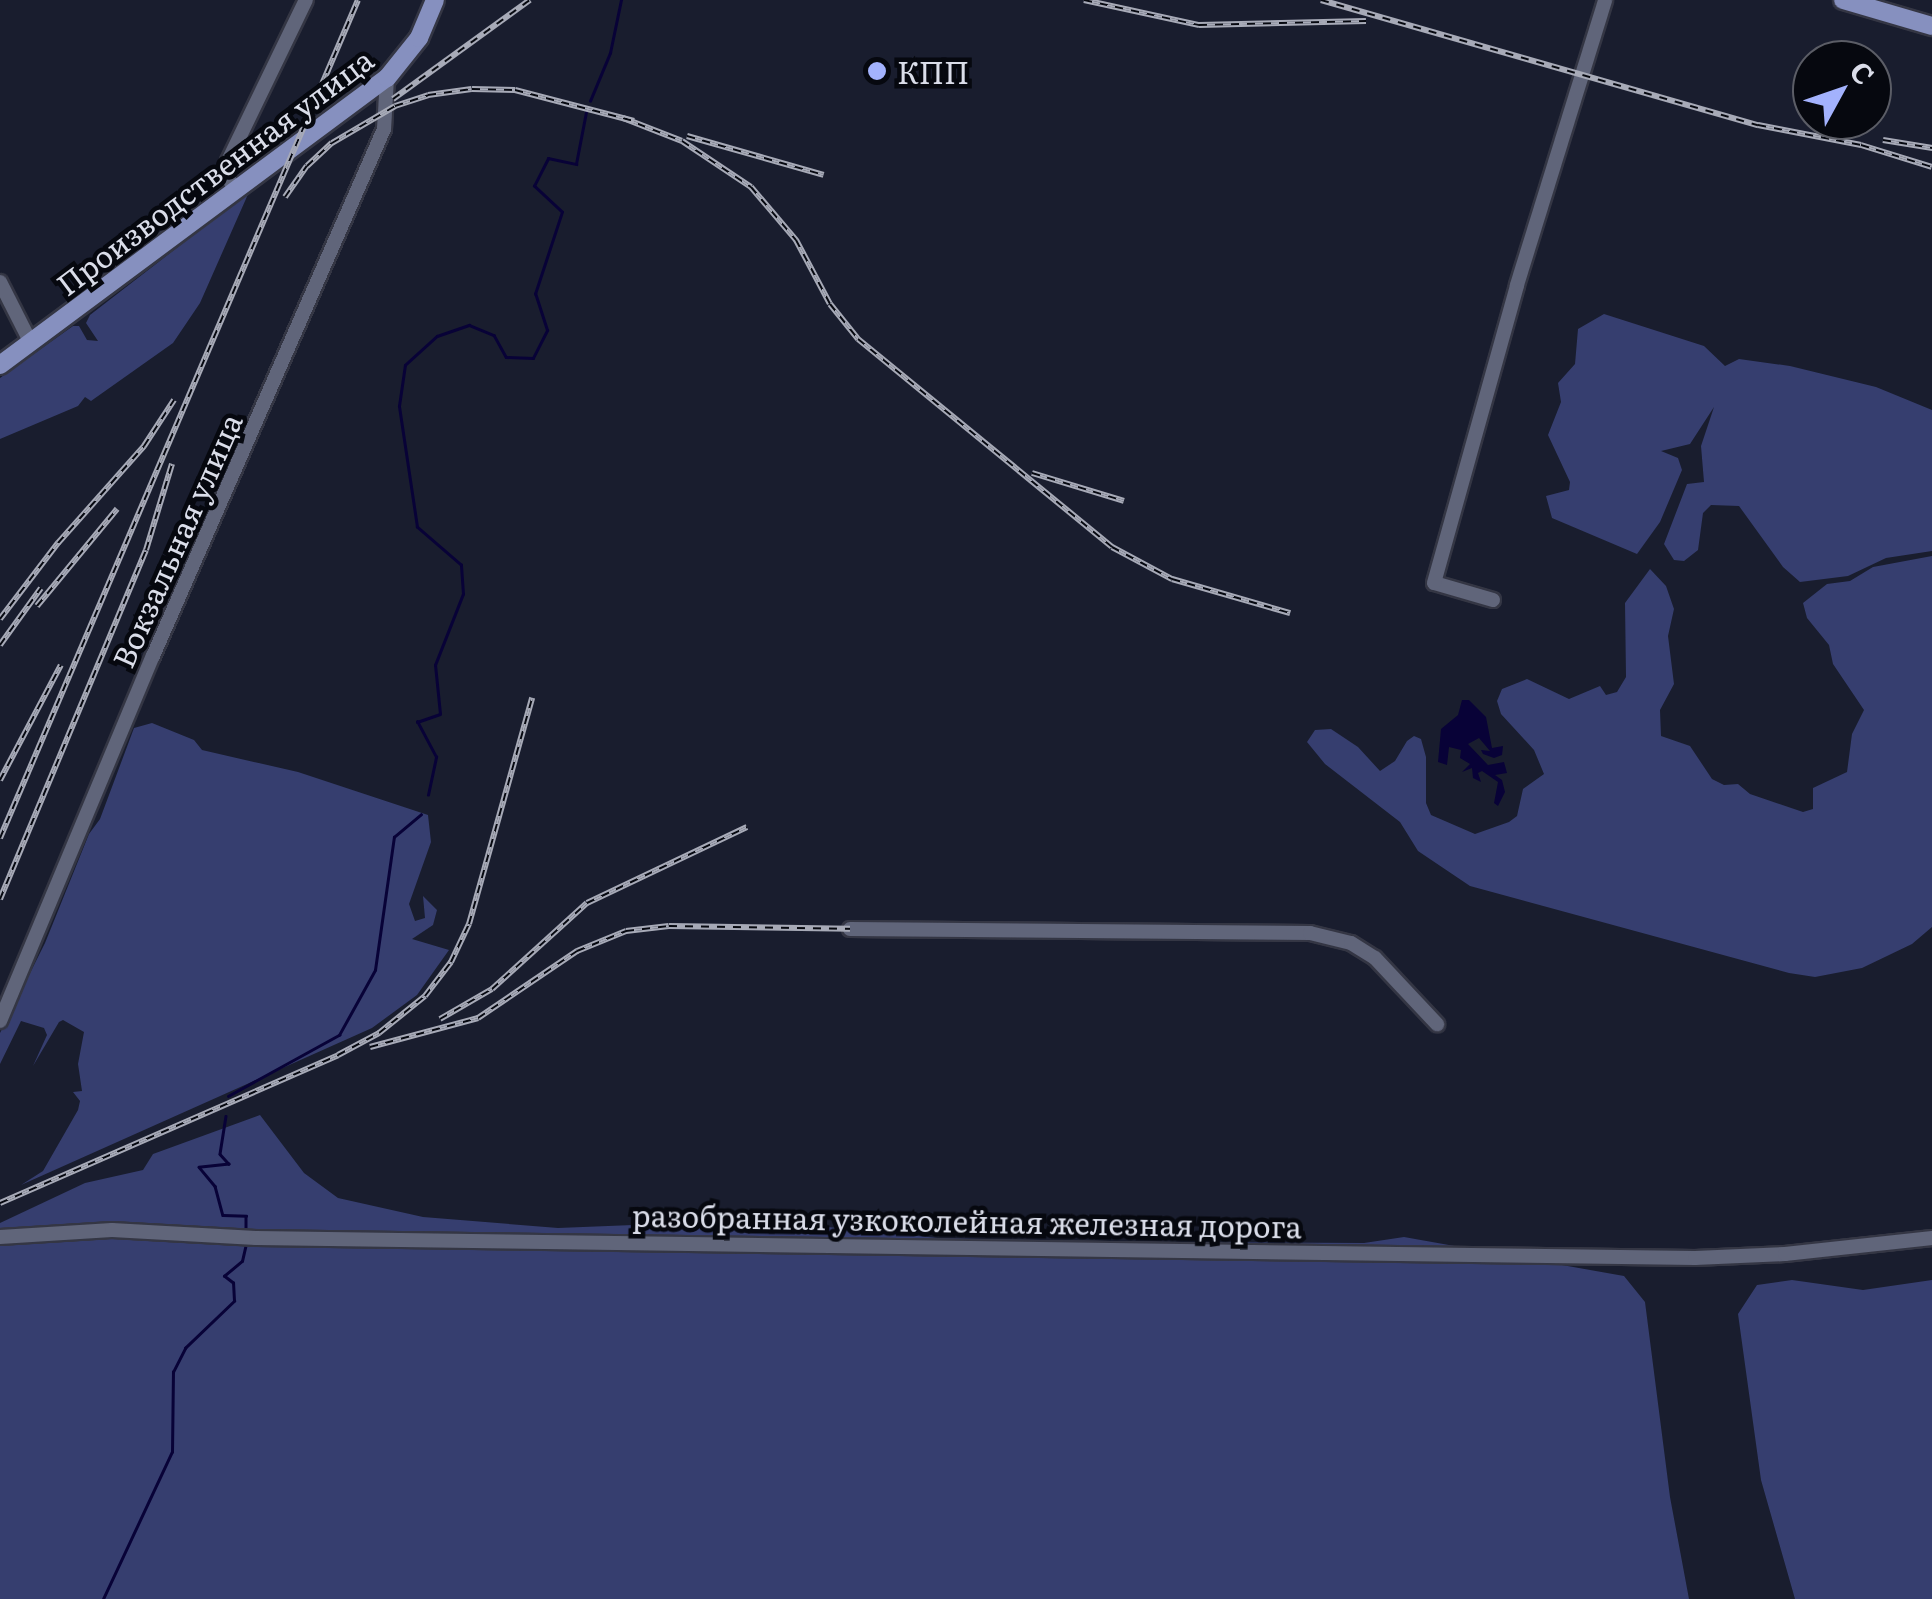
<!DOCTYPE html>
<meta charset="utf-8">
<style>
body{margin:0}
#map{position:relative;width:1932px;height:1599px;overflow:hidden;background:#191d2e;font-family:Literata,serif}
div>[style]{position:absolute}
.green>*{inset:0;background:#363e6f}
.water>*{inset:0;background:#080237}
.stream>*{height:2.5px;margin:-1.25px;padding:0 1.25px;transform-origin:1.25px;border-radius:1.25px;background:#080237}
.roads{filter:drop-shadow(2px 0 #343644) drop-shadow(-2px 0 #343644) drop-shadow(0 2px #343644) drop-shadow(0 -2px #343644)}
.minor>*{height:14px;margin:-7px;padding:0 7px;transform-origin:7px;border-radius:7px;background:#60657a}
.major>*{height:18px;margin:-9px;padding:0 9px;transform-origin:9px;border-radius:9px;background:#8690bf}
.rail>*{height:6px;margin-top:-3px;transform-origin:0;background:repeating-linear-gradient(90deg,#06080f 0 8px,#a7aab7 0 16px);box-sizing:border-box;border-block:2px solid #a7aab7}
.dots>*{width:28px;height:28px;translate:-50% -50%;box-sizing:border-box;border:5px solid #06080f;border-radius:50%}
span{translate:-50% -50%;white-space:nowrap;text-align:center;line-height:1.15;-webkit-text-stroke:9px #06080f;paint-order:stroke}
.poi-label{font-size:30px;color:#dadde9}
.left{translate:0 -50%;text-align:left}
.street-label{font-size:30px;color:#dadde9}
.north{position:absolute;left:1792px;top:40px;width:100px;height:100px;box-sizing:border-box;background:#06080f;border:2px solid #5b5d66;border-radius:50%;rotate:50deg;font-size:28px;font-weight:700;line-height:40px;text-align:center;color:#dadde9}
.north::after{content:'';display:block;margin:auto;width:35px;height:45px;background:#a3b2fd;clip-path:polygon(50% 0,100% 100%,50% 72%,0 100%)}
</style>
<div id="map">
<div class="green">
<i style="clip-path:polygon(249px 192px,200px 303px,173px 343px,91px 401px,85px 397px,78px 406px,0 439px,0 378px,73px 326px,79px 326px,87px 340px,98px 341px,86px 323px,90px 315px)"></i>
<i style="clip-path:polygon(1604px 314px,1704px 346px,1725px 366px,1739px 359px,1790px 366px,1876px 387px,1932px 410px,1932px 551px,1886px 558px,1848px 576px,1800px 582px,1783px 567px,1739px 506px,1711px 505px,1703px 513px,1698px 550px,1684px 561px,1674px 560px,1664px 544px,1687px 484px,1704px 482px,1701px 446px,1714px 407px,1690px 444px,1661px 451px,1678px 458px,1682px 470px,1660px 522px,1637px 554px,1552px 518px,1546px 496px,1569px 490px,1570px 482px,1548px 435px,1561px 402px,1558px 383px,1575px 364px,1578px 329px)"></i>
<i style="clip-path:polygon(1932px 556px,1932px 927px,1912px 944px,1862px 968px,1815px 977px,1789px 973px,1470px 886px,1418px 851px,1400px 822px,1325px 764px,1307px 742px,1315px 730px,1331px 729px,1358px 747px,1380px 771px,1395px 761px,1407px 741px,1414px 736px,1421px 739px,1426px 757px,1426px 803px,1431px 815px,1475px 834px,1509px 822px,1517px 816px,1523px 789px,1544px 774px,1534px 750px,1501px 714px,1497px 701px,1502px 689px,1527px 679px,1569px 699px,1600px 686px,1606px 695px,1617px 692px,1626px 677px,1625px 603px,1650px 569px,1666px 586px,1674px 609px,1668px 636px,1674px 684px,1660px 710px,1661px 736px,1690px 746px,1712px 779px,1724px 785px,1738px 784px,1750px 794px,1803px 812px,1813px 809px,1813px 788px,1847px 772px,1852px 734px,1864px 710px,1833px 664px,1829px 645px,1807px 618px,1803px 603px,1827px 584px,1850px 581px,1873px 567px)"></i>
<i style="clip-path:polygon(152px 723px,194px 740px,202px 750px,298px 772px,428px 815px,431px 842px,409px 904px,415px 921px,425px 918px,423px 896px,437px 910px,433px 925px,412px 939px,449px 950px,417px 995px,372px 1028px,21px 1185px,43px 1171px,78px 1110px,80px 1101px,73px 1092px,82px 1091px,78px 1064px,84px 1032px,63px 1020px,59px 1022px,33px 1066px,47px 1035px,44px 1028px,21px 1021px,0 1064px,0 1033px,45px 943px,89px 834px,100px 819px,134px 728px)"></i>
<i style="clip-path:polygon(260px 1115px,304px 1173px,338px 1198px,423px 1217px,558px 1228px,758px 1220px,938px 1238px,1125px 1242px,1364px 1243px,1404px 1237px,1624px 1276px,1645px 1302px,1670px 1497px,1689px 1599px,0 1599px,0 1223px,85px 1183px,143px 1170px,153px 1154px)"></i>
<i style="clip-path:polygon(1792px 1280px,1863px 1290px,1932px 1280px,1932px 1599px,1795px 1599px,1761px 1480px,1738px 1314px,1757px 1285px)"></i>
</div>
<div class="water">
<i style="clip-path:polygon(1462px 700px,1469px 700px,1486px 717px,1492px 748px,1503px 746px,1502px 755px,1494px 758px,1483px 754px,1481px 750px,1490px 751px,1479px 738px,1468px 744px,1488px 765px,1504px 762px,1507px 773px,1495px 775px,1502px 780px,1505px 792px,1498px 806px,1494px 803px,1498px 782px,1482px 771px,1478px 773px,1481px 782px,1473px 778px,1472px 768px,1462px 772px,1470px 764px,1460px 758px,1461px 750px,1449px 747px,1447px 765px,1438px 762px,1441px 729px,1458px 715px)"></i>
</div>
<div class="stream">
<i style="left:590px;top:101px;width:52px;rotate:-67.4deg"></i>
<i style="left:610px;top:53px;width:54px;rotate:-78.3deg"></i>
<i style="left:428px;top:795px;width:39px;rotate:-78deg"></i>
<i style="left:436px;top:757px;width:40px;rotate:-118deg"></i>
<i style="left:417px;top:722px;width:24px;rotate:-19deg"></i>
<i style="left:440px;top:714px;width:49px;rotate:-95.8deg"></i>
<i style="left:435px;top:665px;width:76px;rotate:-68.5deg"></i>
<i style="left:463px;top:594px;width:29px;rotate:-94deg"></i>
<i style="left:461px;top:565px;width:58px;rotate:-139.2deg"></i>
<i style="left:417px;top:527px;width:122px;rotate:-98.5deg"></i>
<i style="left:399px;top:406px;width:41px;rotate:-81.7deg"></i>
<i style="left:405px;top:365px;width:43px;rotate:-42.2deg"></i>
<i style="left:437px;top:336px;width:34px;rotate:-19deg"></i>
<i style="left:469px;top:325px;width:27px;rotate:22deg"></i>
<i style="left:494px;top:335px;width:25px;rotate:61deg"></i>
<i style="left:506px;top:357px;width:27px;rotate:2deg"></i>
<i style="left:533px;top:358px;width:31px;rotate:-63deg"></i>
<i style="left:547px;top:330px;width:38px;rotate:-108deg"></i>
<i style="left:535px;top:294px;width:86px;rotate:-71.8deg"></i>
<i style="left:562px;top:212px;width:38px;rotate:-137deg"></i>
<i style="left:534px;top:186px;width:31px;rotate:-63deg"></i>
<i style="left:548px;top:158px;width:29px;rotate:12deg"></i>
<i style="left:576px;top:164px;width:53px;rotate:-79.1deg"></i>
<i style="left:228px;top:1096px;width:127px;rotate:-28.8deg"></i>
<i style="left:339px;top:1035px;width:74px;rotate:-61deg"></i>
<i style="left:375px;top:970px;width:134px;rotate:-81.9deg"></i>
<i style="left:394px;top:837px;width:35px;rotate:-40deg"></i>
<i style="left:226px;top:1116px;width:38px;rotate:99deg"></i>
<i style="left:220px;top:1154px;width:13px;rotate:48deg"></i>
<i style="left:229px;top:1164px;width:30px;rotate:174deg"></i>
<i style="left:199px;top:1167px;width:25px;rotate:50deg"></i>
<i style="left:215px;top:1186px;width:30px;rotate:75deg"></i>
<i style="left:223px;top:1215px;width:23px;rotate:2deg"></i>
<i style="left:246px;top:1216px;width:15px;rotate:90deg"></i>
<i style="left:103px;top:1599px;width:162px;rotate:-64.9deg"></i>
<i style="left:172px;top:1452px;width:80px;rotate:-89.3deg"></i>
<i style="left:173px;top:1372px;width:27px;rotate:-63deg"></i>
<i style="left:185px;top:1348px;width:68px;rotate:-43.8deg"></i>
<i style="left:234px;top:1301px;width:18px;rotate:-93deg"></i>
<i style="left:233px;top:1283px;width:11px;rotate:-142deg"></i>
<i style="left:224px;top:1276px;width:23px;rotate:-40deg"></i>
<i style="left:242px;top:1261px;width:17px;rotate:-77deg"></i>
</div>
<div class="roads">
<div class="minor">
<i style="left:235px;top:188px;width:17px;rotate:-126deg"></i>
<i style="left:225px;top:174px;width:13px;rotate:-77deg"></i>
<i style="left:228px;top:161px;width:179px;rotate:-64.2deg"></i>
<i style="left:0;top:282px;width:68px;rotate:63.1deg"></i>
<i style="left:1493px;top:600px;width:61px;rotate:-163.9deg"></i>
<i style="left:1434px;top:583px;width:309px;rotate:-74.4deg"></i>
<i style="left:1517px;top:285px;width:298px;rotate:-72.8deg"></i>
<i style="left:850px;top:929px;width:460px;rotate:0.5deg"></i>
<i style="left:1310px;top:933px;width:42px;rotate:13.7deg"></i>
<i style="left:1351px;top:943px;width:28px;rotate:32deg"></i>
<i style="left:1375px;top:958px;width:91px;rotate:46.8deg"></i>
<i style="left:0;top:1021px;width:396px;rotate:-67.3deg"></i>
<i style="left:153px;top:656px;width:575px;rotate:-66.33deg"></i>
<i style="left:384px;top:129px;width:51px;rotate:-86.6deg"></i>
<i style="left:0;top:1237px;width:112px;rotate:-3.6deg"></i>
<i style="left:112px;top:1230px;width:144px;rotate:3.2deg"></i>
<i style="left:256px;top:1238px;width:1439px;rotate:0.8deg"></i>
<i style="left:1695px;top:1258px;width:90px;rotate:-2.5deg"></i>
<i style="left:1785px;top:1254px;width:148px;rotate:-6.2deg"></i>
</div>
<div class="major">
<i style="left:1843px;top:0;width:93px;rotate:16.3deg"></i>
<i style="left:0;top:365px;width:482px;rotate:-36.6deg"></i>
<i style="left:387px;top:78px;width:51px;rotate:-51.3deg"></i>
<i style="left:419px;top:38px;width:41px;rotate:-67.2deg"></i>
</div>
</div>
<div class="rail">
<i style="left:1084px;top:0;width:118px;rotate:12.3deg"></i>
<i style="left:1199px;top:25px;width:167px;rotate:-1.4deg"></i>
<i style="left:1321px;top:0;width:455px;rotate:16deg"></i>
<i style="left:1758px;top:125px;width:105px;rotate:11deg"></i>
<i style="left:1861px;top:145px;width:74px;rotate:17.2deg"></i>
<i style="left:393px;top:99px;width:169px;rotate:-35.9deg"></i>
<i style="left:623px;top:118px;width:63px;rotate:21.3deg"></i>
<i style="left:682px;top:141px;width:83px;rotate:33.7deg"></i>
<i style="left:751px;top:187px;width:70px;rotate:49.7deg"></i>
<i style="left:796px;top:240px;width:72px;rotate:62deg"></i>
<i style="left:830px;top:304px;width:45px;rotate:51.3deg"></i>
<i style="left:858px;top:339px;width:328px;rotate:39.3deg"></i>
<i style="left:1112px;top:547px;width:68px;rotate:28.1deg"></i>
<i style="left:1172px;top:579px;width:123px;rotate:16.1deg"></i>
<i style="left:687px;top:136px;width:142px;rotate:15.9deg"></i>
<i style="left:1883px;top:140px;width:50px;rotate:9.3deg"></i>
<i style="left:285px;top:197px;width:38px;rotate:-55deg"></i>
<i style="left:307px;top:166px;width:34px;rotate:-43deg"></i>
<i style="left:332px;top:143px;width:73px;rotate:-30.4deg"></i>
<i style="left:395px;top:106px;width:35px;rotate:-18deg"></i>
<i style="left:428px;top:95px;width:44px;rotate:-7.8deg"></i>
<i style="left:472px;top:89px;width:43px;rotate:1.3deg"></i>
<i style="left:515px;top:90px;width:123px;rotate:14.6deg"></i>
<i style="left:1032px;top:473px;width:96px;rotate:16.9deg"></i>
<i style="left:37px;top:606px;width:126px;rotate:-50.5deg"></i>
<i style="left:0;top:619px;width:96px;rotate:-52.7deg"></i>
<i style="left:58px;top:543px;width:130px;rotate:-48.4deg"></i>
<i style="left:144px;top:446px;width:55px;rotate:-56.9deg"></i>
<i style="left:0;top:645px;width:70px;rotate:-54.3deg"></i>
<i style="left:0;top:780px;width:130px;rotate:-62.1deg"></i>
<i style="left:0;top:838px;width:911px;rotate:-66.87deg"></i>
<i style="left:0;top:899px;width:378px;rotate:-67.3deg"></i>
<i style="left:146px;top:550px;width:90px;rotate:-73.2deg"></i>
<i style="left:440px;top:1019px;width:60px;rotate:-30deg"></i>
<i style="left:492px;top:989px;width:128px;rotate:-42.2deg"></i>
<i style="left:587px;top:903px;width:177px;rotate:-25.4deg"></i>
<i style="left:370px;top:1047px;width:112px;rotate:-15deg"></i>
<i style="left:478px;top:1018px;width:120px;rotate:-34.1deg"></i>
<i style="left:577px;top:951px;width:53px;rotate:-22.2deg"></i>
<i style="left:626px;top:931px;width:43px;rotate:-6.6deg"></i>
<i style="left:669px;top:926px;width:181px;rotate:0.9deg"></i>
<i style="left:0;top:1203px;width:369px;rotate:-23.6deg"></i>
<i style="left:338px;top:1055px;width:47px;rotate:-28.2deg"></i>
<i style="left:379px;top:1033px;width:59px;rotate:-38.8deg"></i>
<i style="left:425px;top:996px;width:43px;rotate:-52.6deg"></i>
<i style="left:451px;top:962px;width:42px;rotate:-64.7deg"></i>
<i style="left:469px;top:924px;width:235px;rotate:-74.4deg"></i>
</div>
<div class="dots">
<i style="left:877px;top:71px;background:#a3b2fd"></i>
</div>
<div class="poi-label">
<span class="left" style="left:897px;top:71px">КПП</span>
</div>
<div class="street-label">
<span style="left:214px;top:171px;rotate:-37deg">Производственная улица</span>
<span style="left:176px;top:540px;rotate:-66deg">Вокзальная улица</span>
<span style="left:967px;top:1220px;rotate:1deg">разобранная узкоколейная железная дорога</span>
</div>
<div class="north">С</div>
</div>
